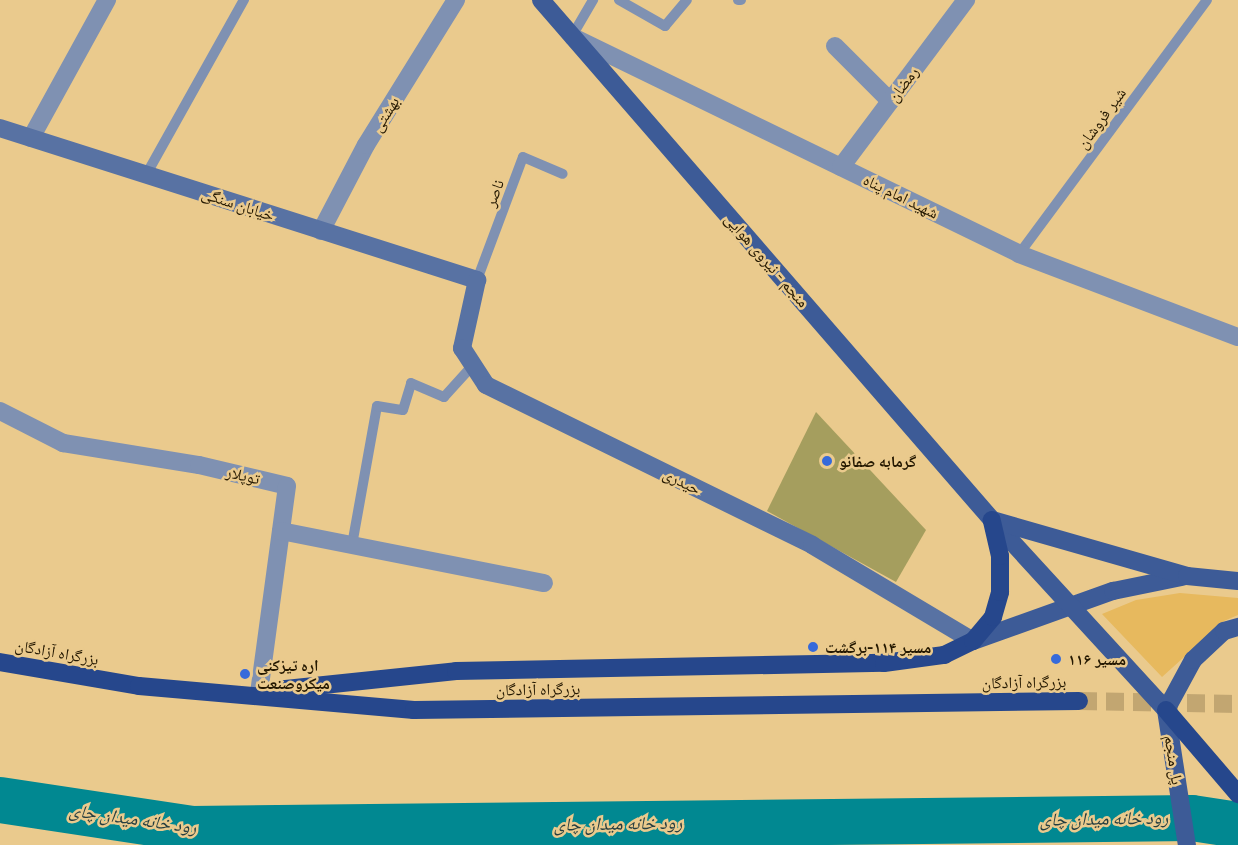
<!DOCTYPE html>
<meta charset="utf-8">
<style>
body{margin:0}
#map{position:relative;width:1238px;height:845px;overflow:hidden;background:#eaca8d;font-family:"IBM Plex Serif","Noto Naskh Arabic",serif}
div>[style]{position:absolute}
.green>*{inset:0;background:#e7b95e}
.river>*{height:46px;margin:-23px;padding:0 23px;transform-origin:23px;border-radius:23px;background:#018891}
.building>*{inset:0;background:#a59e5e}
.highway-tunnel>*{height:18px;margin-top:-9px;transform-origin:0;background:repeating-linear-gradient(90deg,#c2a671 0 18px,transparent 0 27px)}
.lane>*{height:10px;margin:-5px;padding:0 5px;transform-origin:5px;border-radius:5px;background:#7f91b2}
.street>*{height:18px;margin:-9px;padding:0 9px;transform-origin:9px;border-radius:9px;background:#7f91b2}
.secondary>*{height:18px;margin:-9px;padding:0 9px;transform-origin:9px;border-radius:9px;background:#5872a3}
.primary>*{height:18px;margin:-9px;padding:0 9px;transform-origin:9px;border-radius:9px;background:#3d5b97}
.highway>*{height:18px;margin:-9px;padding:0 9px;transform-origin:9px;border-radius:9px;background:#26478c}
.dots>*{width:16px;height:16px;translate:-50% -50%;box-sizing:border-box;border:3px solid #eaca8d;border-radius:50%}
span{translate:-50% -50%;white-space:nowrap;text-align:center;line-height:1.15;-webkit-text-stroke:5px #eaca8d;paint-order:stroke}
.street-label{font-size:16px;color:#241801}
.poi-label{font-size:16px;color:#241801;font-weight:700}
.left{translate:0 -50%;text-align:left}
.water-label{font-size:18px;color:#253e40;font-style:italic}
</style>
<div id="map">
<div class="green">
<i style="clip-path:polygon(1180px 593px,1238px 598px,1238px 615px,1224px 621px,1162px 677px,1102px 614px,1136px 600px)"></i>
</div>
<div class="river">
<i style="left:0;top:800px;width:193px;rotate:8.6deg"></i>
<i style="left:191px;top:829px;width:1001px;rotate:-0.63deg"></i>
<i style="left:1192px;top:818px;width:47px;rotate:8.7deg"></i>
</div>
<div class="building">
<i style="clip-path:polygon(816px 412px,926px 530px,896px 582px,767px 511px)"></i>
</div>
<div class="highway-tunnel">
<i style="left:1079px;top:701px;width:159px;rotate:1.1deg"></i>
</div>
<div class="lane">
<i style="left:619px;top:0;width:53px;rotate:29.5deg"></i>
<i style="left:665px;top:26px;width:34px;rotate:-50deg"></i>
<i style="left:738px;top:0;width:3px"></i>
<i style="left:572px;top:36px;width:42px;rotate:-59.7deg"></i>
<i style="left:146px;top:175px;width:201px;rotate:-60.8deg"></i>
<i style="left:1019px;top:254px;width:316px;rotate:-53.5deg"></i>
<i style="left:477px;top:280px;width:131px;rotate:-69.5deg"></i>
<i style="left:523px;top:157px;width:43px;rotate:23deg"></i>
<i style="left:352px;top:545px;width:141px;rotate:-79.8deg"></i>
<i style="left:377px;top:406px;width:26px;rotate:9deg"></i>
<i style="left:403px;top:410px;width:28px;rotate:-73deg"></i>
<i style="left:411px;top:383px;width:36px;rotate:23deg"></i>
<i style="left:444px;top:397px;width:43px;rotate:-47.8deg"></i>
</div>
<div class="street">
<i style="left:573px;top:37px;width:496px;rotate:25.9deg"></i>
<i style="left:1019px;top:254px;width:234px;rotate:20.8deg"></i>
<i style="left:835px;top:46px;width:78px;rotate:45deg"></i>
<i style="left:31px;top:138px;width:158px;rotate:-61.2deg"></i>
<i style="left:841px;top:167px;width:209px;rotate:-53.2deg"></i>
<i style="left:321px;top:231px;width:97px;rotate:-62.4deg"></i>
<i style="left:366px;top:145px;width:171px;rotate:-58.2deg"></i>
<i style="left:0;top:411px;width:71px;rotate:26.9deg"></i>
<i style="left:63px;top:443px;width:138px;rotate:9.2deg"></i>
<i style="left:199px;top:465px;width:90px;rotate:13.4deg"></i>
<i style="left:287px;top:486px;width:208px;rotate:97.7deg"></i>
<i style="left:281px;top:531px;width:268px;rotate:11.2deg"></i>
</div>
<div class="secondary">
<i style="left:0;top:128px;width:501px;rotate:17.67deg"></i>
<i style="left:477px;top:280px;width:70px;rotate:102.4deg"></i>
<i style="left:462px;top:348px;width:44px;rotate:57deg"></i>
<i style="left:486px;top:385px;width:363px;rotate:26.1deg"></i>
<i style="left:812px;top:545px;width:187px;rotate:30.8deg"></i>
</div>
<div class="primary">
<i style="left:541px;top:0;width:688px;rotate:49.06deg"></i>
<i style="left:973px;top:641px;width:149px;rotate:-19.7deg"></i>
<i style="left:1113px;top:591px;width:70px;rotate:-11.5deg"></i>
<i style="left:1166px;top:710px;width:258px;rotate:-132.5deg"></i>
<i style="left:992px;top:520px;width:203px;rotate:16deg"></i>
<i style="left:1187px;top:576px;width:51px;rotate:5.6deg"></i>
<i style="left:1166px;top:710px;width:137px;rotate:81.2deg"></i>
<i style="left:1166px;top:710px;width:57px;rotate:-61.6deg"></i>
<i style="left:1193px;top:660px;width:42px;rotate:-43.1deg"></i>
<i style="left:1224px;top:631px;width:15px;rotate:-16deg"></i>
</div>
<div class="highway">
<i style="left:0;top:662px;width:141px;rotate:9.8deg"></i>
<i style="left:139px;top:686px;width:276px;rotate:5deg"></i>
<i style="left:414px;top:710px;width:665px;rotate:-0.78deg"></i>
<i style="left:276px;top:690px;width:181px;rotate:-6deg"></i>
<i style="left:456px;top:671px;width:428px;rotate:-1.1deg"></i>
<i style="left:884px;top:663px;width:61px;rotate:-7.6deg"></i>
<i style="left:944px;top:655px;width:32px;rotate:-26deg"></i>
<i style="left:973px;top:641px;width:31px;rotate:-50deg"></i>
<i style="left:993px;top:617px;width:26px;rotate:-74deg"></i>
<i style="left:1000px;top:592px;width:36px;rotate:-90deg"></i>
<i style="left:1000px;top:556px;width:37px;rotate:-103deg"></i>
<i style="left:1166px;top:710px;width:111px;rotate:49.4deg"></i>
</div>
<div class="dots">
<i style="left:827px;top:461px;background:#366ada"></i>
<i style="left:813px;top:647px;background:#366ada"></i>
<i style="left:1056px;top:659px;background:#366ada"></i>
<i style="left:245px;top:674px;background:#366ada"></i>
</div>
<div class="street-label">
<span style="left:903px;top:84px;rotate:-53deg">رمضان</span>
<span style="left:385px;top:114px;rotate:-58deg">بهشتی</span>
<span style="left:1101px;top:118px;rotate:-54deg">شیر فروشان</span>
<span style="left:494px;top:193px;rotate:-69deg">ناصر</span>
<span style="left:901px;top:196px;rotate:26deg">شهید امام پناه</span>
<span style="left:238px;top:204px;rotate:18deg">خیابان سنگی</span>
<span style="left:767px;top:260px;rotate:49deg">منجم - نیروی هوایی</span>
<span style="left:243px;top:475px;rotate:13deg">توپلار</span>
<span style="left:682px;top:481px;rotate:26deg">حیدری</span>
<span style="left:57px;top:652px;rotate:10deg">بزرگراه آزادگان</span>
<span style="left:1024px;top:682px;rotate:-1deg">بزرگراه آزادگان</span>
<span style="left:538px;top:689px;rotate:-1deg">بزرگراه آزادگان</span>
<span style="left:1174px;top:760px;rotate:81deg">پل منجم</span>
</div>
<div class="poi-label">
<span class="left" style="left:839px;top:461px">گرمابه صفانو</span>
<span class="left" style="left:825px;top:647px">مسیر ۱۱۴-برگشت</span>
<span class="left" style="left:1068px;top:659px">مسیر ۱۱۶</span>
<span class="left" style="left:257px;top:674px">اره تیزکنی<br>میکروصنعت</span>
</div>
<div class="water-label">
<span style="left:133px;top:819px;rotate:8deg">رود خانه میدان چای</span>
<span style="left:1104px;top:819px;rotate:-1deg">رود خانه میدان چای</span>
<span style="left:618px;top:824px;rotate:-1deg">رود خانه میدان چای</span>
</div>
</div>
